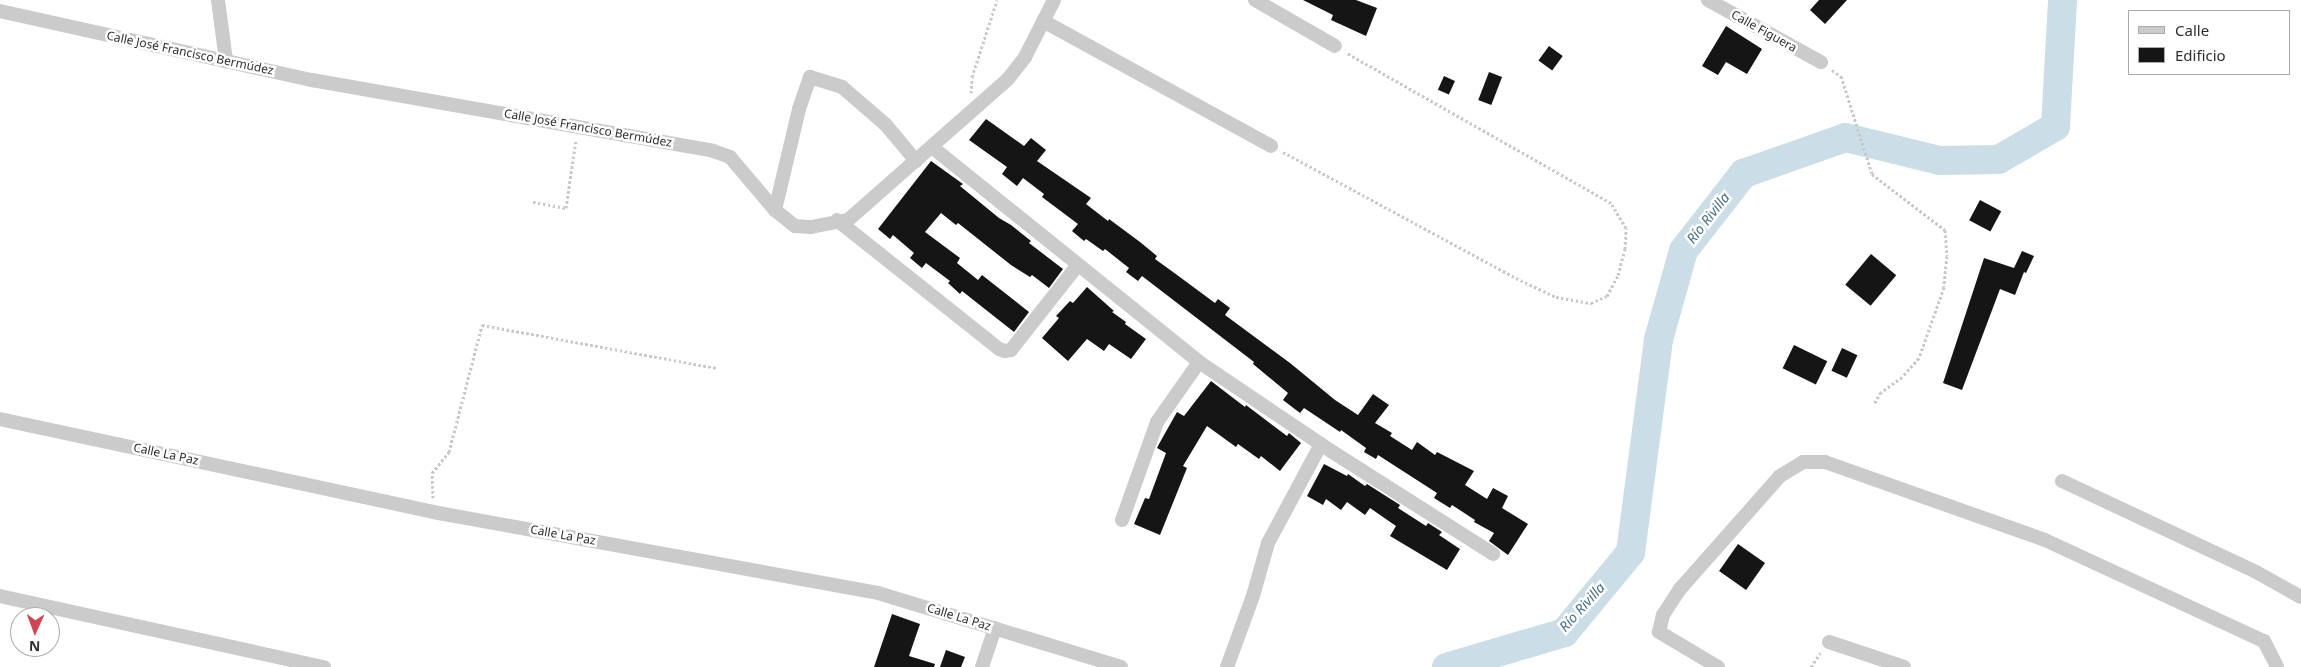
<!DOCTYPE html>
<meta charset="utf-8">
<style>
body{margin:0}
#map{position:relative;width:2301px;height:667px;overflow:hidden;background:#fff;font-family:"Noto Sans",sans-serif}
div>[style]{position:absolute}
.river>*{height:29px;margin:-14.5px;padding:0 14.5px;transform-origin:14.5px;border-radius:14.5px;background:#cbdde7}
.building>*{inset:0;background:#151515;transform-origin:0 0}
.path>*{height:3px;margin-top:-1.5px;transform-origin:0;background:repeating-linear-gradient(90deg,#c8c8c8 0 2.5px,transparent 0 5px)}
.street>*{height:14px;margin:-7px;padding:0 7px;transform-origin:7px;border-radius:7px;background:#cbcbcb}
span{translate:-50% -50%;white-space:nowrap;text-align:center;line-height:1.15;-webkit-text-stroke:5px #fff;paint-order:stroke}
.street-label{font-size:12px;color:#2e2e2e}
.water-label{font-size:14px;color:#456f86;font-style:italic}
.legend{position:absolute;left:2128px;top:10px;width:162px;height:65px;box-sizing:border-box;background:#fff;border:1px solid #ababab;margin:0;padding:6px 9px;list-style:none;font-size:15px;color:#2e2e2e}
.legend li{display:flex;align-items:center;gap:10px;height:25px}
.legend b{width:25px;border:1px solid #ababab}
.north{position:absolute;left:10px;top:607px;width:50px;height:50px;box-sizing:border-box;background:#fff;border:1px solid #ababab;border-radius:50%;rotate:182deg;font-size:14px;font-weight:700;line-height:20px;text-align:center;color:#2e2e2e}
.north::after{content:'';display:block;margin:auto;width:18px;height:22px;background:#d14452;clip-path:polygon(50% 0,100% 100%,50% 72%,0 100%)}
</style>
<div id="map">
<div class="river">
<i style="left:1446px;top:667px;width:123px;rotate:-16.5deg"></i>
<i style="left:1564px;top:632px;width:104px;rotate:-50.5deg"></i>
<i style="left:1630px;top:552px;width:215px;rotate:-82.5deg"></i>
<i style="left:1658px;top:339px;width:92px;rotate:-74.3deg"></i>
<i style="left:1683px;top:250px;width:98px;rotate:-52.1deg"></i>
<i style="left:1743px;top:173px;width:108px;rotate:-19.4deg"></i>
<i style="left:1845px;top:137px;width:97px;rotate:13.7deg"></i>
<i style="left:1939px;top:160px;width:59px;rotate:-1deg"></i>
<i style="left:1998px;top:159px;width:66px;rotate:-30.1deg"></i>
<i style="left:2055px;top:126px;width:126px;rotate:-86.8deg"></i>
</div>
<div class="building">
<i style="clip-path:polygon(1303px 0,1356px 0,1377px 8px,1366px 36px,1331px 20px,1333px 15px)"></i>
<i style="clip-path:polygon(1819px 0,1847px 0,1825px 24px,1810px 10px)"></i>
<i style="clip-path:polygon(1726px 26px,1762px 49px,1747px 74px,1726px 62px,1718px 75px,1702px 66px)"></i>
<i style="left:1549px;top:46px;width:17px;height:18px;rotate:36deg"></i>
<i style="left:1489px;top:72px;width:14px;height:30px;rotate:21deg"></i>
<i style="left:1444px;top:76px;width:12px;height:15px;rotate:24deg"></i>
<i style="clip-path:polygon(986px 119px,1024px 146px,1031px 138px,1046px 150px,1037px 161px,1091px 198px,1086px 204px,1108px 221px,1109px 219px,1140px 242px,1157px 256px,1155px 259px,1173px 272px,1215px 303px,1218px 299px,1230px 308px,1225px 315px,1290px 363px,1335px 400px,1358px 415px,1373px 394px,1389px 405px,1375px 423px,1392px 433px,1390px 436px,1412px 450px,1417px 442px,1435px 455px,1437px 452px,1474px 471px,1465px 485px,1487px 499px,1493px 488px,1508px 496px,1502px 508px,1528px 524px,1508px 555px,1489px 541px,1494px 533px,1474px 522px,1475px 520px,1452px 505px,1450px 508px,1434px 498px,1437px 493px,1378px 455px,1376px 459px,1364px 452px,1366px 448px,1341px 430px,1340px 432px,1304px 408px,1300px 413px,1283px 400px,1288px 393px,1253px 364px,1254px 362px,1142px 276px,1138px 281px,1126px 272px,1129px 268px,1105px 249px,1103px 251px,1086px 239px,1084px 241px,1072px 231px,1078px 224px,1042px 197px,1044px 194px,1023px 178px,1017px 186px,1002px 174px,1007px 167px,969px 140px)"></i>
<i style="clip-path:polygon(931px 161px,963px 184px,960px 186px,999px 218px,1011px 225px,1031px 241px,1029px 243px,1063px 269px,1049px 288px,1032px 275px,1030px 277px,1011px 265px,958px 223px,956px 225px,941px 213px,925px 232px,960px 258px,957px 263px,978px 280px,982px 275px,1029px 312px,1014px 332px,962px 291px,960px 294px,948px 283px,950px 281px,926px 263px,922px 268px,910px 258px,914px 253px,893px 235px,890px 239px,878px 229px)"></i>
<i style="left:1980px;top:200px;width:24px;height:23px;rotate:28deg"></i>
<i style="clip-path:polygon(2022px 251px,2034px 256px,2026px 273px,2024px 272px,2015px 295px,2000px 289px,1962px 390px,1943px 383px,1984px 258px,2017px 269px,2014px 268px)"></i>
<i style="left:1871px;top:254px;width:33px;height:40px;rotate:40deg"></i>
<i style="clip-path:polygon(1087px 287px,1114px 311px,1112px 312px,1126px 322px,1125px 324px,1146px 339px,1131px 359px,1109px 344px,1104px 351px,1087px 339px,1068px 361px,1042px 338px,1059px 318px,1056px 316px,1070px 301px,1073px 303px)"></i>
<i style="left:1794px;top:345px;width:37px;height:26px;rotate:26deg"></i>
<i style="left:1842px;top:348px;width:17px;height:25px;rotate:25deg"></i>
<i style="clip-path:polygon(1211px 381px,1245px 407px,1246px 405px,1287px 436px,1289px 433px,1301px 443px,1280px 471px,1261px 456px,1259px 459px,1238px 444px,1236px 447px,1207px 426px,1183px 466px,1187px 468px,1160px 535px,1134px 524px,1145px 498px,1149px 499px,1166px 453px,1157px 448px,1159px 444px,1177px 412px,1184px 416px)"></i>
<i style="clip-path:polygon(1324px 464px,1347px 476px,1348px 474px,1365px 486px,1367px 484px,1400px 505px,1398px 508px,1426px 526px,1428px 523px,1442px 532px,1439px 535px,1460px 549px,1447px 570px,1390px 536px,1396px 526px,1370px 508px,1365px 515px,1347px 502px,1341px 510px,1326px 499px,1323px 505px,1307px 496px)"></i>
<i style="left:1738px;top:544px;width:33px;height:33px;rotate:35deg"></i>
<i style="clip-path:polygon(892px 614px,920px 624px,909px 656px,935px 664px,934px 667px,874px 667px)"></i>
<i style="clip-path:polygon(946px 650px,965px 657px,961px 667px,940px 667px)"></i>
</div>
<div class="path">
<i style="left:1832px;top:70px;width:11px;rotate:34deg"></i>
<i style="left:1841px;top:76px;width:103px;rotate:72.4deg"></i>
<i style="left:1872px;top:174px;width:92px;rotate:37.5deg"></i>
<i style="left:1945px;top:230px;width:26px;rotate:86deg"></i>
<i style="left:1947px;top:256px;width:31px;rotate:96deg"></i>
<i style="left:1944px;top:287px;width:75px;rotate:109.4deg"></i>
<i style="left:1919px;top:358px;width:25px;rotate:132deg"></i>
<i style="left:1902px;top:377px;width:26px;rotate:144deg"></i>
<i style="left:1881px;top:392px;width:14px;rotate:120deg"></i>
<i style="left:971px;top:93px;width:16px;rotate:-86deg"></i>
<i style="left:972px;top:77px;width:81px;rotate:-72deg"></i>
<i style="left:1283px;top:152px;width:265px;rotate:28.4deg"></i>
<i style="left:1516px;top:278px;width:44px;rotate:25.4deg"></i>
<i style="left:1556px;top:297px;width:36px;rotate:10deg"></i>
<i style="left:1591px;top:303px;width:17px;rotate:-24deg"></i>
<i style="left:1607px;top:296px;width:24px;rotate:-62deg"></i>
<i style="left:1618px;top:275px;width:27px;rotate:-75deg"></i>
<i style="left:1625px;top:249px;width:21px;rotate:-87deg"></i>
<i style="left:1626px;top:228px;width:29px;rotate:-121deg"></i>
<i style="left:1611px;top:203px;width:304px;rotate:-150.4deg"></i>
<i style="left:533px;top:202px;width:34px;rotate:10deg"></i>
<i style="left:566px;top:208px;width:69px;rotate:-81.6deg"></i>
<i style="left:433px;top:498px;width:25px;rotate:-92deg"></i>
<i style="left:432px;top:473px;width:27px;rotate:-51deg"></i>
<i style="left:449px;top:452px;width:131px;rotate:-75.4deg"></i>
<i style="left:482px;top:325px;width:239px;rotate:10.4deg"></i>
<i style="left:1811px;top:667px;width:17px;rotate:-57deg"></i>
</div>
<div class="street">
<i style="left:218px;top:0;width:62px;rotate:82.5deg"></i>
<i style="left:1255px;top:0;width:92px;rotate:29.9deg"></i>
<i style="left:1708px;top:0;width:129px;rotate:28.8deg"></i>
<i style="left:0;top:11px;width:320px;rotate:12.5deg"></i>
<i style="left:312px;top:80px;width:407px;rotate:10deg"></i>
<i style="left:713px;top:151px;width:18px;rotate:19deg"></i>
<i style="left:730px;top:157px;width:70px;rotate:49.7deg"></i>
<i style="left:775px;top:210px;width:26px;rotate:39deg"></i>
<i style="left:795px;top:226px;width:16px;rotate:4deg"></i>
<i style="left:811px;top:227px;width:38px;rotate:-11deg"></i>
<i style="left:848px;top:220px;width:213px;rotate:-41.4deg"></i>
<i style="left:1008px;top:79px;width:28px;rotate:-52deg"></i>
<i style="left:1025px;top:57px;width:64px;rotate:-63deg"></i>
<i style="left:1043px;top:21px;width:260px;rotate:28.7deg"></i>
<i style="left:932px;top:147px;width:343px;rotate:38.8deg"></i>
<i style="left:1199px;top:362px;width:159px;rotate:34deg"></i>
<i style="left:1331px;top:451px;width:192px;rotate:32.4deg"></i>
<i style="left:775px;top:210px;width:104px;rotate:-76.6deg"></i>
<i style="left:799px;top:109px;width:34px;rotate:-71deg"></i>
<i style="left:810px;top:77px;width:34px;rotate:17deg"></i>
<i style="left:842px;top:87px;width:58px;rotate:40.8deg"></i>
<i style="left:886px;top:125px;width:47px;rotate:50.2deg"></i>
<i style="left:837px;top:220px;width:207px;rotate:38.5deg"></i>
<i style="left:999px;top:349px;width:6px;rotate:18deg"></i>
<i style="left:1005px;top:351px;width:6px;rotate:-9deg"></i>
<i style="left:1011px;top:350px;width:107px;rotate:-51.8deg"></i>
<i style="left:0;top:419px;width:443px;rotate:12.1deg"></i>
<i style="left:433px;top:512px;width:452px;rotate:10.3deg"></i>
<i style="left:878px;top:593px;width:254px;rotate:16.9deg"></i>
<i style="left:2062px;top:481px;width:214px;rotate:25.1deg"></i>
<i style="left:2256px;top:572px;width:51px;rotate:29.1deg"></i>
<i style="left:1122px;top:520px;width:104px;rotate:-70.3deg"></i>
<i style="left:1157px;top:422px;width:73px;rotate:-55deg"></i>
<i style="left:0;top:596px;width:332px;rotate:12.4deg"></i>
<i style="left:1829px;top:642px;width:79px;rotate:18.4deg"></i>
<i style="left:982px;top:667px;width:41px;rotate:-71.6deg"></i>
<i style="left:1227px;top:667px;width:76px;rotate:-69.9deg"></i>
<i style="left:1253px;top:596px;width:55px;rotate:-74.2deg"></i>
<i style="left:1268px;top:543px;width:112px;rotate:-61.8deg"></i>
<i style="left:1718px;top:667px;width:69px;rotate:-149.3deg"></i>
<i style="left:1659px;top:632px;width:17px;rotate:-77deg"></i>
<i style="left:1663px;top:615px;width:31px;rotate:-57deg"></i>
<i style="left:1680px;top:589px;width:151px;rotate:-48.5deg"></i>
<i style="left:1780px;top:476px;width:27px;rotate:-31deg"></i>
<i style="left:1803px;top:462px;width:22px"></i>
<i style="left:1825px;top:462px;width:233px;rotate:19.5deg"></i>
<i style="left:2045px;top:540px;width:241px;rotate:24.8deg"></i>
<i style="left:2264px;top:641px;width:29px;rotate:63deg"></i>
</div>
<div class="street-label">
<span style="left:1764px;top:31px;rotate:29deg">Calle Figuera</span>
<span style="left:190px;top:53px;rotate:12deg">Calle José Francisco Bermúdez</span>
<span style="left:588px;top:128px;rotate:10deg">Calle José Francisco Bermúdez</span>
<span style="left:166px;top:454px;rotate:12deg">Calle La Paz</span>
<span style="left:563px;top:535px;rotate:10deg">Calle La Paz</span>
<span style="left:959px;top:617px;rotate:17deg">Calle La Paz</span>
</div>
<div class="water-label">
<span style="left:1708px;top:218px;rotate:-52deg">Río Rivilla</span>
<span style="left:1582px;top:607px;rotate:-48deg">Río Rivilla</span>
</div>
<ul class="legend">
<li><b style="height:6px;background:#cbcbcb"></b>Calle</li>
<li><b style="height:14px;background:#151515"></b>Edificio</li>
</ul>
<div class="north">N</div>
</div>
